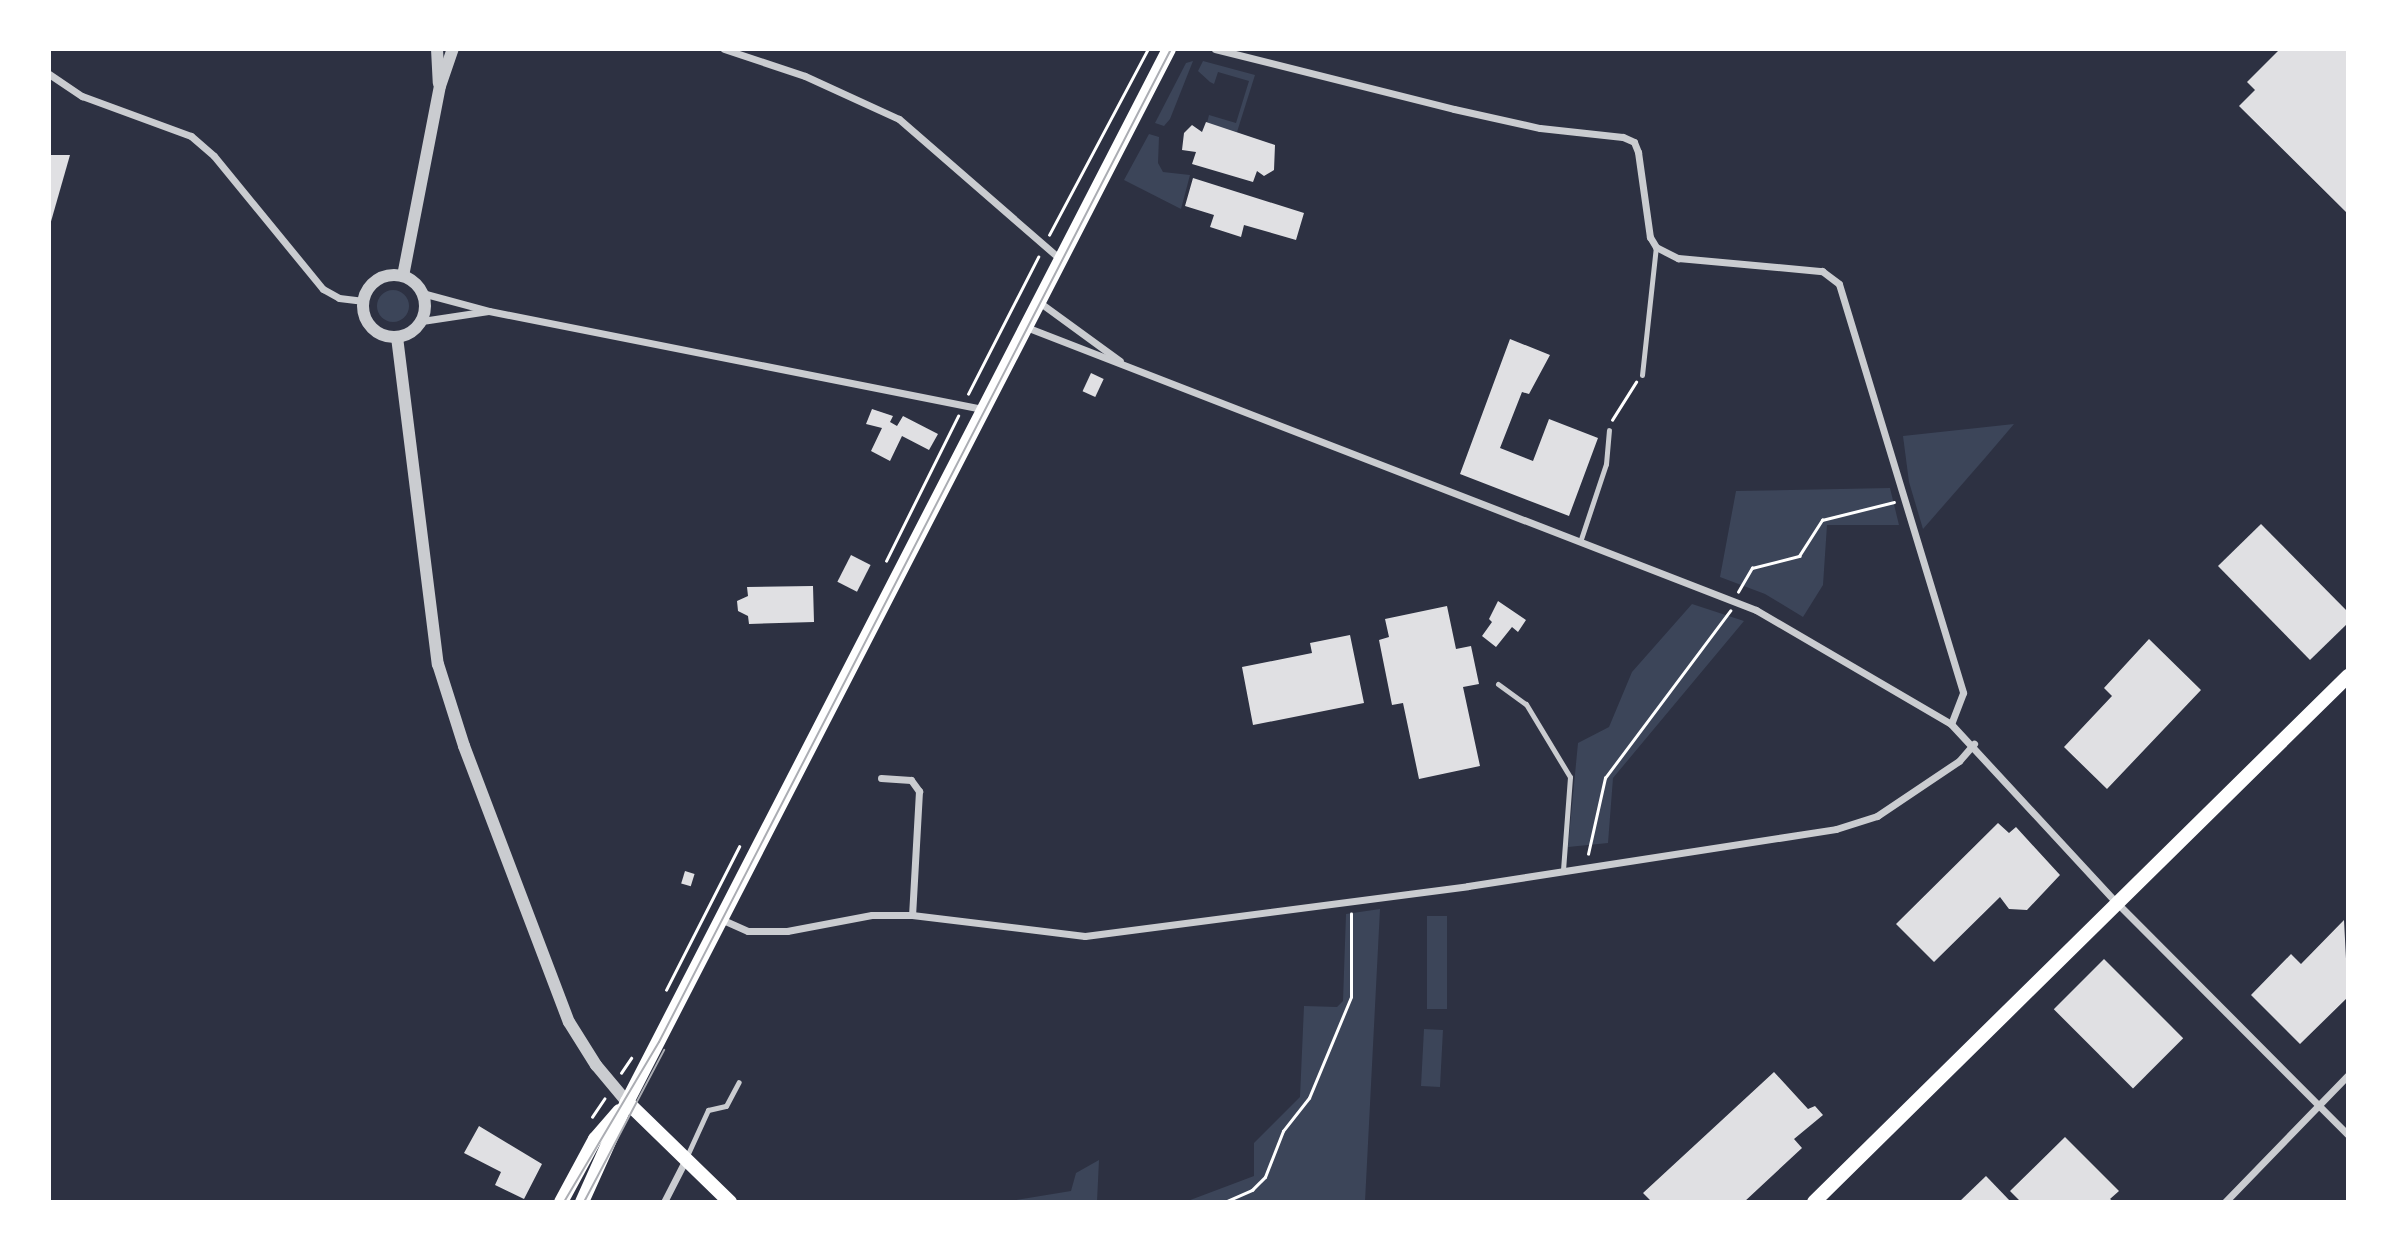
<!DOCTYPE html>
<style>
body{margin:0}
#map{position:relative;width:2397px;height:1251px;overflow:hidden;background:#2d3142;font-family:Inter,sans-serif}
div>[style]{position:absolute}
.green>*{inset:0;background:#3c4559;transform-origin:0 0}
.round{border-radius:50%}
.building>*{inset:0;background:#e0e0e3;transform-origin:0 0}
.path>*{height:2.5px;margin:-1.25px;padding:0 1.25px;transform-origin:1.25px;border-radius:1.25px;background:#fff}
.service>*{height:5px;margin:-2.5px;padding:0 2.5px;transform-origin:2.5px;border-radius:2.5px;background:#caccd0}
.minor>*{height:7px;margin:-3.5px;padding:0 3.5px;transform-origin:3.5px;border-radius:3.5px;background:#caccd0}
.tertiary>*{height:12px;margin:-6px;padding:0 6px;transform-origin:6px;border-radius:6px;background:#caccd0}
.tertiary>.ring{margin:-6px;padding:0;box-sizing:content-box;background:none;border:12px solid #caccd0;border-radius:50%}
.secondary>*{height:14px;margin:-7px;padding:0 7px;transform-origin:7px;border-radius:7px;background:#fff}
.tram>*{height:2px;margin:-1px;padding:0 1px;transform-origin:1px;border-radius:1px;background:#abadb3}
span{translate:-50% -50%;white-space:nowrap;text-align:center;line-height:1.15;-webkit-text-stroke:7px #fff;paint-order:stroke}
.frame{position:absolute;inset:0;border:51px solid #fff;pointer-events:none}
</style>
<div id="map">
<div class="green">
<i style="clip-path:polygon(1193px 61px,1170px 119px,1164px 126px,1155px 123px,1186px 63px)"></i>
<i style="clip-path:polygon(1203px 61px,1255px 75px,1237px 132px,1207px 123px,1209px 115px,1236px 123px,1249px 81px,1218px 72px,1214px 84px,1210px 82px,1198px 71px)"></i>
<i style="clip-path:polygon(1149px 134px,1159px 137px,1158px 163px,1163px 172px,1190px 175px,1181px 209px,1124px 180px)"></i>
<i class="round" style="left:377px;top:290px;width:32px;height:32px"></i>
<i style="clip-path:polygon(2014px 424px,1985px 458px,1923px 529px,1909px 482px,1903px 436px)"></i>
<i style="clip-path:polygon(1890px 488px,1899px 525px,1827px 525px,1823px 585px,1803px 617px,1765px 594px,1720px 577px,1736px 491px)"></i>
<i style="clip-path:polygon(1692px 604px,1744px 621px,1613px 778px,1608px 843px,1568px 847px,1578px 743px,1609px 727px,1632px 672px)"></i>
<i style="clip-path:polygon(1380px 909px,1365px 1202px,1185px 1202px,1254px 1176px,1254px 1143px,1300px 1097px,1304px 1006px,1337px 1007px,1343px 1001px,1346px 914px)"></i>
<i style="left:1427px;top:916px;width:20px;height:93px"></i>
<i style="left:1424px;top:1029px;width:19px;height:57px;rotate:3deg"></i>
<i style="clip-path:polygon(1099px 1160px,1097px 1202px,1004px 1202px,1071px 1191px,1076px 1173px)"></i>
</div>
<div class="building">
<i style="clip-path:polygon(2280px 49px,2348px 49px,2348px 214px,2239px 106px,2255px 90px,2247px 82px)"></i>
<i style="clip-path:polygon(1206px 122px,1275px 145px,1274px 170px,1264px 176px,1257px 171px,1253px 182px,1192px 164px,1196px 152px,1182px 150px,1184px 133px,1192px 125px,1202px 132px)"></i>
<i style="clip-path:polygon(49px 155px,70px 155px,50px 225px,49px 225px)"></i>
<i style="clip-path:polygon(1193px 178px,1304px 213px,1296px 240px,1244px 225px,1241px 237px,1210px 227px,1214px 215px,1185px 206px)"></i>
<i style="clip-path:polygon(1510px 339px,1550px 355px,1529px 394px,1522px 392px,1500px 448px,1533px 461px,1549px 419px,1598px 438px,1569px 516px,1460px 474px)"></i>
<i style="left:1091px;top:373px;width:14px;height:20px;rotate:25deg"></i>
<i style="clip-path:polygon(872px 409px,893px 416px,890px 422px,897px 426px,903px 416px,938px 434px,929px 450px,902px 436px,890px 461px,871px 451px,882px 428px,866px 424px)"></i>
<i style="clip-path:polygon(2261px 524px,2348px 612px,2348px 623px,2310px 660px,2218px 566px)"></i>
<i style="left:851px;top:555px;width:22px;height:30px;rotate:27deg"></i>
<i style="clip-path:polygon(813px 586px,814px 622px,749px 624px,748px 616px,738px 611px,737px 601px,748px 596px,747px 587px)"></i>
<i style="clip-path:polygon(1498px 601px,1526px 620px,1518px 632px,1512px 627px,1496px 647px,1482px 636px,1492px 622px,1489px 619px)"></i>
<i style="clip-path:polygon(1447px 606px,1456px 649px,1471px 646px,1479px 684px,1463px 687px,1480px 766px,1419px 779px,1403px 703px,1392px 705px,1379px 640px,1389px 637px,1385px 619px)"></i>
<i style="clip-path:polygon(1350px 635px,1364px 703px,1253px 725px,1242px 667px,1312px 653px,1310px 643px)"></i>
<i style="clip-path:polygon(2149px 639px,2201px 690px,2107px 789px,2064px 747px,2112px 696px,2104px 688px)"></i>
<i style="clip-path:polygon(1998px 823px,2009px 833px,2016px 827px,2060px 875px,2027px 910px,2009px 909px,2000px 897px,1934px 962px,1896px 924px)"></i>
<i style="left:685px;top:871px;width:10px;height:13px;rotate:17deg"></i>
<i style="clip-path:polygon(2344px 920px,2348px 997px,2300px 1044px,2251px 995px,2291px 954px,2301px 964px)"></i>
<i style="left:2104px;top:959px;width:112px;height:71px;rotate:45deg"></i>
<i style="clip-path:polygon(1774px 1072px,1808px 1109px,1815px 1106px,1823px 1115px,1794px 1139px,1802px 1148px,1744px 1202px,1652px 1202px,1643px 1193px)"></i>
<i style="clip-path:polygon(479px 1126px,542px 1164px,524px 1199px,495px 1185px,501px 1172px,464px 1153px)"></i>
<i style="clip-path:polygon(2065px 1137px,2119px 1191px,2110px 1199px,2114px 1202px,2021px 1202px,2010px 1191px)"></i>
<i style="clip-path:polygon(1986px 1176px,2011px 1202px,1959px 1202px)"></i>
</div>
<div class="path">
<i style="left:1049px;top:235px;width:211px;rotate:-62deg"></i>
<i style="left:968px;top:394px;width:154px;rotate:-62.9deg"></i>
<i style="left:1612px;top:420px;width:45px;rotate:-57.7deg"></i>
<i style="left:886px;top:561px;width:162px;rotate:-63.6deg"></i>
<i style="left:1738px;top:592px;width:28px;rotate:-60deg"></i>
<i style="left:1752px;top:568px;width:49px;rotate:-14.3deg"></i>
<i style="left:1799px;top:556px;width:43px;rotate:-57.4deg"></i>
<i style="left:1822px;top:520px;width:74px;rotate:-14deg"></i>
<i style="left:1588px;top:854px;width:78px;rotate:-77.4deg"></i>
<i style="left:1605px;top:778px;width:209px;rotate:-53.2deg"></i>
<i style="left:666px;top:990px;width:161px;rotate:-63deg"></i>
<i style="left:621px;top:1073px;width:18px;rotate:-56deg"></i>
<i style="left:592px;top:1117px;width:22px;rotate:-56deg"></i>
<i style="left:1225px;top:1202px;width:30px;rotate:-24deg"></i>
<i style="left:1252px;top:1190px;width:18px;rotate:-45deg"></i>
<i style="left:1265px;top:1177px;width:49px;rotate:-68.6deg"></i>
<i style="left:1283px;top:1131px;width:42px;rotate:-51.8deg"></i>
<i style="left:1309px;top:1098px;width:109px;rotate:-67.4deg"></i>
<i style="left:1351px;top:997px;width:83px;rotate:-90deg"></i>
</div>
<div class="service">
<i style="left:1642px;top:375px;width:129px;rotate:-83.8deg"></i>
<i style="left:1580px;top:542px;width:82px;rotate:-71.6deg"></i>
<i style="left:1606px;top:464px;width:34px;rotate:-85deg"></i>
<i style="left:1498px;top:684px;width:34px;rotate:36deg"></i>
<i style="left:1526px;top:704px;width:85px;rotate:58.9deg"></i>
<i style="left:1570px;top:777px;width:93px;rotate:94.3deg"></i>
<i style="left:686px;top:1158px;width:53px;rotate:-65.4deg"></i>
<i style="left:708px;top:1110px;width:18px;rotate:-13deg"></i>
<i style="left:726px;top:1106px;width:27px;rotate:-62deg"></i>
</div>
<div class="minor">
<i style="left:724px;top:49px;width:85px;rotate:18.4deg"></i>
<i style="left:805px;top:76px;width:103px;rotate:24.6deg"></i>
<i style="left:899px;top:119px;width:211px;rotate:41deg"></i>
<i style="left:1215px;top:49px;width:246px;rotate:14.1deg"></i>
<i style="left:1454px;top:109px;width:88px;rotate:12.5deg"></i>
<i style="left:1540px;top:128px;width:83px;rotate:6.2deg"></i>
<i style="left:1623px;top:137px;width:12px;rotate:24deg"></i>
<i style="left:1634px;top:142px;width:11px;rotate:68deg"></i>
<i style="left:1638px;top:152px;width:86px;rotate:82deg"></i>
<i style="left:1650px;top:237px;width:12px;rotate:59deg"></i>
<i style="left:1656px;top:247px;width:25px;rotate:27deg"></i>
<i style="left:1678px;top:258px;width:145px;rotate:5.2deg"></i>
<i style="left:1822px;top:271px;width:21px;rotate:37deg"></i>
<i style="left:1839px;top:284px;width:427px;rotate:73.1deg"></i>
<i style="left:1963px;top:693px;width:33px;rotate:111deg"></i>
<i style="left:49px;top:74px;width:40px;rotate:34deg"></i>
<i style="left:82px;top:96px;width:116px;rotate:20.2deg"></i>
<i style="left:191px;top:136px;width:30px;rotate:41deg"></i>
<i style="left:214px;top:156px;width:172px;rotate:50.7deg"></i>
<i style="left:323px;top:289px;width:18px;rotate:29deg"></i>
<i style="left:339px;top:298px;width:25px;rotate:7deg"></i>
<i style="left:422px;top:293px;width:69px;rotate:15deg"></i>
<i style="left:489px;top:311px;width:503px;rotate:11.24deg"></i>
<i style="left:1039px;top:302px;width:100px;rotate:36.1deg"></i>
<i style="left:422px;top:321px;width:67px;rotate:-8.6deg"></i>
<i style="left:1026px;top:327px;width:783px;rotate:21.19deg"></i>
<i style="left:1756px;top:610px;width:226px;rotate:30.3deg"></i>
<i style="left:1951px;top:724px;width:244px;rotate:47.2deg"></i>
<i style="left:2117px;top:903px;width:327px;rotate:45.1deg"></i>
<i style="left:881px;top:778px;width:30px;rotate:4deg"></i>
<i style="left:911px;top:780px;width:14px;rotate:54deg"></i>
<i style="left:919px;top:791px;width:124px;rotate:93.2deg"></i>
<i style="left:723px;top:920px;width:27px;rotate:24deg"></i>
<i style="left:748px;top:931px;width:39px"></i>
<i style="left:787px;top:931px;width:86px;rotate:-10.7deg"></i>
<i style="left:872px;top:915px;width:40px"></i>
<i style="left:912px;top:915px;width:174px;rotate:6.9deg"></i>
<i style="left:1085px;top:936px;width:386px;rotate:-7.4deg"></i>
<i style="left:1468px;top:886px;width:372px;rotate:-8.8deg"></i>
<i style="left:1836px;top:829px;width:43px;rotate:-17.6deg"></i>
<i style="left:1877px;top:816px;width:99px;rotate:-33.9deg"></i>
<i style="left:1959px;top:761px;width:23px;rotate:-49deg"></i>
<i style="left:664px;top:1202px;width:48px;rotate:-62.9deg"></i>
<i style="left:2225px;top:1202px;width:177px;rotate:-45.9deg"></i>
</div>
<div class="tertiary">
<i style="left:437px;top:49px;width:34px;rotate:87deg"></i>
<i class="ring" style="left:363px;top:275px;width:50px;height:50px"></i>
<i style="left:403px;top:276px;width:194px;rotate:-79deg"></i>
<i style="left:440px;top:86px;width:39px;rotate:-71deg"></i>
<i style="left:397px;top:337px;width:330px;rotate:82.9deg"></i>
<i style="left:438px;top:664px;width:86px;rotate:72.4deg"></i>
<i style="left:464px;top:746px;width:295px;rotate:69.2deg"></i>
<i style="left:569px;top:1022px;width:51px;rotate:57.9deg"></i>
<i style="left:596px;top:1065px;width:48px;rotate:50deg"></i>
</div>
<div class="secondary">
<i style="left:627px;top:1102px;width:144px;rotate:44.2deg"></i>
<i style="left:561px;top:1202px;width:72px;rotate:-61.6deg"></i>
<i style="left:595px;top:1139px;width:37px;rotate:-49deg"></i>
<i style="left:582px;top:1202px;width:110px;rotate:-65.8deg"></i>
<i style="left:627px;top:1102px;width:1184px;rotate:-62.76deg"></i>
<i style="left:1814px;top:1202px;width:750px;rotate:-44.57deg"></i>
</div>
<div class="tram">
<i style="left:564px;top:1202px;width:186px;rotate:-59.3deg"></i>
<i style="left:659px;top:1042px;width:1117px;rotate:-62.72deg"></i>
<i style="left:584px;top:1202px;width:172px;rotate:-62.2deg"></i>
</div>
<div class="frame"></div>
</div>
